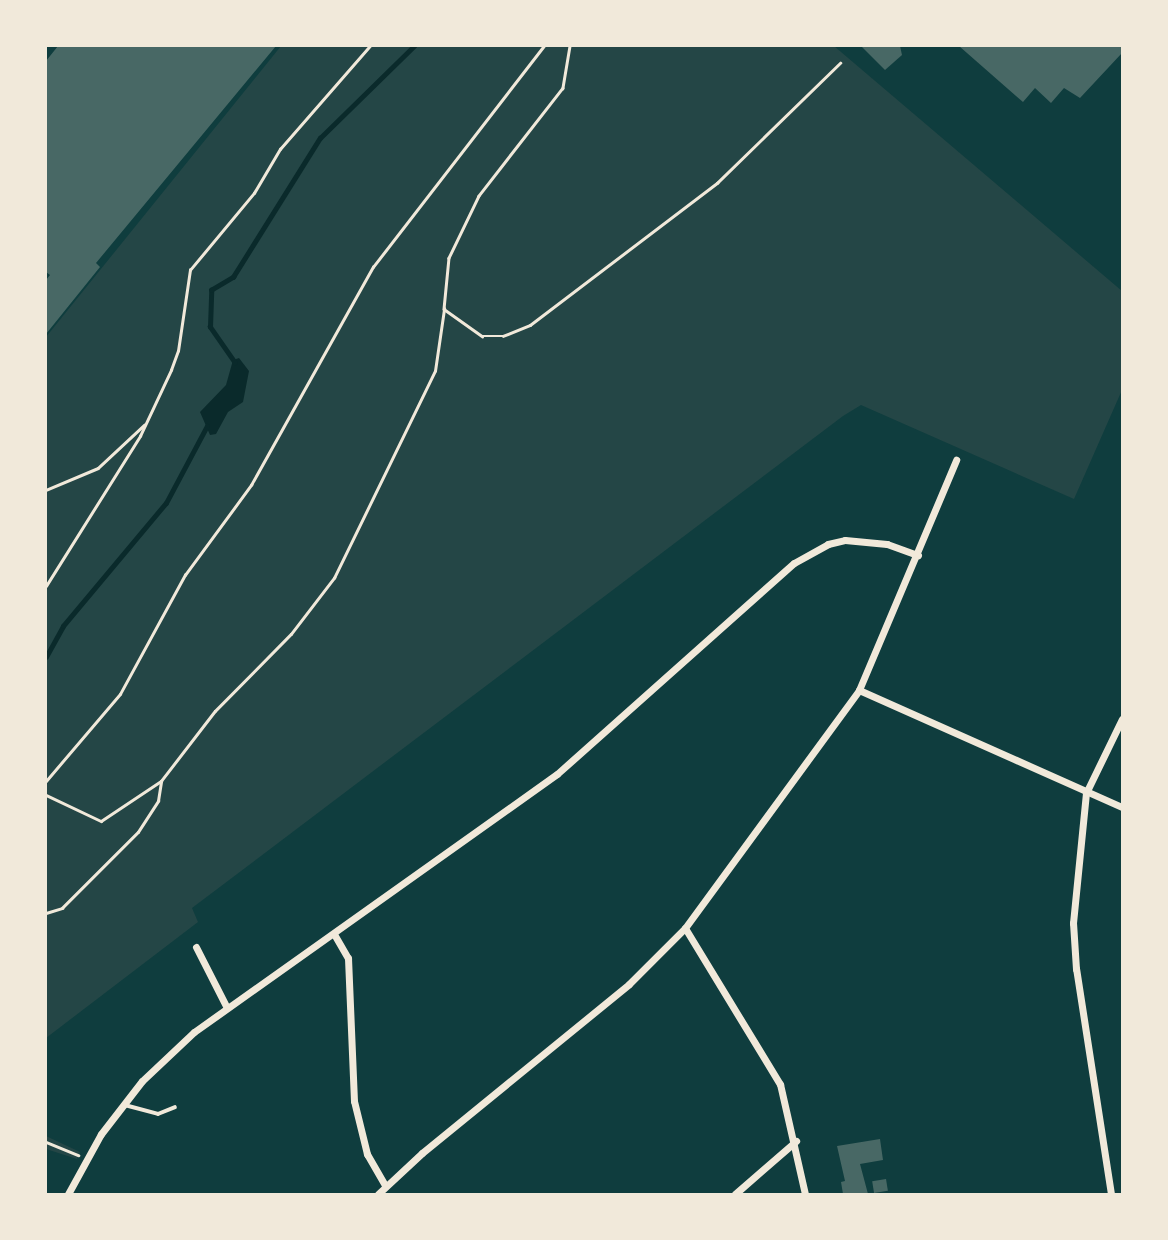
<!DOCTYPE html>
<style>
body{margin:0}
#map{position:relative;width:1168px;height:1240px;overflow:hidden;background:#0f3d3e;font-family:"Varela Round",sans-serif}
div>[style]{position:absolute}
.green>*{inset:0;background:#244646}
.water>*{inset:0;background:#0a2a2b}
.stream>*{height:4.5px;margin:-2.25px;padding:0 2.25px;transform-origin:2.25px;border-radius:2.25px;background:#0a2a2b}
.building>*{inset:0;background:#486865;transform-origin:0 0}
.path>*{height:2.5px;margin:-1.25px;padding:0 1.25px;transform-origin:1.25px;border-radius:1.25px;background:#f1e9da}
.service>*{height:3.5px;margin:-1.75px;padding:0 1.75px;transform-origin:1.75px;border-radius:1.75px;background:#f1e9da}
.minor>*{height:7px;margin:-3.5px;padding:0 3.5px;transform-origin:3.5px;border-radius:3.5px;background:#f1e9da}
span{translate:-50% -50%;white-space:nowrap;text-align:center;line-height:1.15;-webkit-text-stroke:6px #f1e9da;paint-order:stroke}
.frame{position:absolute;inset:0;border:47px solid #f1e9da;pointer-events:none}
</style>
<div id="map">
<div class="green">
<i style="clip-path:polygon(281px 46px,834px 46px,1122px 291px,1122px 390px,1074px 499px,861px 405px,843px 416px,192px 908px,198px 922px,46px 1038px,46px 337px)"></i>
<i style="clip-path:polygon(46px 1136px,80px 1152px,77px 1159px,46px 1149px)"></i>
</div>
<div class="water">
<i style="clip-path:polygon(239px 358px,249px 371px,243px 402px,228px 412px,216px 434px,210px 435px,200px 412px,226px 385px,233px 360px)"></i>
</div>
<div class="stream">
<i style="left:235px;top:363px;width:44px;rotate:-124.8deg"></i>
<i style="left:210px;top:327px;width:37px;rotate:-88deg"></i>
<i style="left:211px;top:290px;width:26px;rotate:-31deg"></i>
<i style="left:233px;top:277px;width:164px;rotate:-58deg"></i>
<i style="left:320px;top:138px;width:132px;rotate:-44.4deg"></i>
<i style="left:46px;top:657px;width:35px;rotate:-61deg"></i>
<i style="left:63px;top:626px;width:160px;rotate:-50.1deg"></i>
<i style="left:166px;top:503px;width:87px;rotate:-62deg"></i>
</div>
<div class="building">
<i style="clip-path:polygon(58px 46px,276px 46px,96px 263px,100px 267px,46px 334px,46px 280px,50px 275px,46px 272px,46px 61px)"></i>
<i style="clip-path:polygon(861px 46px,900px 46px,902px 55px,885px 70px)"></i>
<i style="clip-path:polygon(959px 46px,1122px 46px,1122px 53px,1080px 98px,1064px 88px,1051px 103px,1035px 88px,1023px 102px)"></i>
<i style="clip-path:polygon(880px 1139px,883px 1160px,860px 1164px,868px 1194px,843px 1194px,841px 1182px,845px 1181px,837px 1146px)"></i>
<i style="left:886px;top:1179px;width:12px;height:14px;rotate:81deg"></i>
</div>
<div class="path">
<i style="left:570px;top:46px;width:43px;rotate:99.5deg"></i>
<i style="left:563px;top:88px;width:137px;rotate:127.9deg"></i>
<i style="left:479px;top:196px;width:69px;rotate:115.8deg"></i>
<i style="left:449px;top:258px;width:51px;rotate:95.6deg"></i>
<i style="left:444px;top:309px;width:47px;rotate:35.4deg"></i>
<i style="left:482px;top:336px;width:21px"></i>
<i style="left:503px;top:336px;width:29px;rotate:-22deg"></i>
<i style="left:530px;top:325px;width:235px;rotate:-37.2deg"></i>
<i style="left:717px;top:183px;width:172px;rotate:-44.3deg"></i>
<i style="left:46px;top:490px;width:56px;rotate:-22.9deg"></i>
<i style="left:98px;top:468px;width:63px;rotate:-43.1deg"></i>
<i style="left:46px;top:586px;width:177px;rotate:-57.9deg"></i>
<i style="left:140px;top:436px;width:73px;rotate:-64.8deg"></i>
<i style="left:171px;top:370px;width:20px;rotate:-70deg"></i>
<i style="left:178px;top:351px;width:82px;rotate:-81.6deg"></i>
<i style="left:190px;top:270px;width:100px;rotate:-50.3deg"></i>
<i style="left:254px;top:193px;width:51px;rotate:-59.4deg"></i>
<i style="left:280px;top:149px;width:137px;rotate:-48.9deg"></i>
<i style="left:46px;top:781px;width:114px;rotate:-49.6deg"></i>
<i style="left:120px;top:694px;width:136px;rotate:-61.4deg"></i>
<i style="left:185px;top:575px;width:112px;rotate:-53.7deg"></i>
<i style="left:251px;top:485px;width:250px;rotate:-60.8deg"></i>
<i style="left:373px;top:267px;width:279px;rotate:-52.3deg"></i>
<i style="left:46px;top:795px;width:61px;rotate:25.3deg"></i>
<i style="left:101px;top:821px;width:72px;rotate:-33.7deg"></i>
<i style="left:46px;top:913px;width:17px;rotate:-17deg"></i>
<i style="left:62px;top:908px;width:107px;rotate:-45deg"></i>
<i style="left:138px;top:832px;width:37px;rotate:-57deg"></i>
<i style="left:158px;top:801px;width:20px;rotate:-81deg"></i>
<i style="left:161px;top:781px;width:88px;rotate:-52.4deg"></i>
<i style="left:215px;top:711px;width:108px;rotate:-45.4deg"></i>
<i style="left:291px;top:634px;width:71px;rotate:-52.5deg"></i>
<i style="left:334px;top:578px;width:230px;rotate:-64deg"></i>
<i style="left:435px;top:371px;width:63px;rotate:-81.7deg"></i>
<i style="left:46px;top:1142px;width:35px;rotate:22deg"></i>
</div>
<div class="service">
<i style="left:125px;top:1105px;width:34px;rotate:15deg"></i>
<i style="left:158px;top:1114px;width:18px;rotate:-22deg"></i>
</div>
<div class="minor">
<i style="left:859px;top:690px;width:288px;rotate:24deg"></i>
<i style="left:685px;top:928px;width:183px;rotate:58.7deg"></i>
<i style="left:780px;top:1084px;width:113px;rotate:77.2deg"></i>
<i style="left:334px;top:934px;width:28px;rotate:60deg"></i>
<i style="left:348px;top:958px;width:143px;rotate:87.6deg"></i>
<i style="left:354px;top:1101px;width:55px;rotate:76.2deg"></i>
<i style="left:367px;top:1154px;width:36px;rotate:60deg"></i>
<i style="left:196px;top:947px;width:66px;rotate:63deg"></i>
<i style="left:68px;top:1194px;width:68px;rotate:-61.2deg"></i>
<i style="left:101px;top:1134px;width:67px;rotate:-52.3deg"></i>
<i style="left:142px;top:1081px;width:71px;rotate:-43.3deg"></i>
<i style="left:194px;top:1032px;width:445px;rotate:-35.4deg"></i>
<i style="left:557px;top:774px;width:317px;rotate:-41.7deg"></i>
<i style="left:794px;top:563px;width:39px;rotate:-29deg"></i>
<i style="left:828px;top:544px;width:17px;rotate:-13deg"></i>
<i style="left:845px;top:540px;width:42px;rotate:5.4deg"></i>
<i style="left:887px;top:544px;width:33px;rotate:20deg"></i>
<i style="left:378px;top:1194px;width:60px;rotate:-43deg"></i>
<i style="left:422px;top:1153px;width:267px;rotate:-39.2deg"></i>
<i style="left:629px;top:984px;width:79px;rotate:-45deg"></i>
<i style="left:685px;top:928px;width:295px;rotate:-53.8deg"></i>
<i style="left:859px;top:690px;width:250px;rotate:-67.1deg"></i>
<i style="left:735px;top:1194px;width:81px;rotate:-41deg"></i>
<i style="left:1111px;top:1194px;width:228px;rotate:-98.8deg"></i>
<i style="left:1076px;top:969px;width:46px;rotate:-93.7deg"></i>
<i style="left:1073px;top:923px;width:131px;rotate:-84.3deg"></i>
<i style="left:1086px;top:793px;width:82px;rotate:-64.1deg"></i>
</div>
<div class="frame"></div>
</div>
